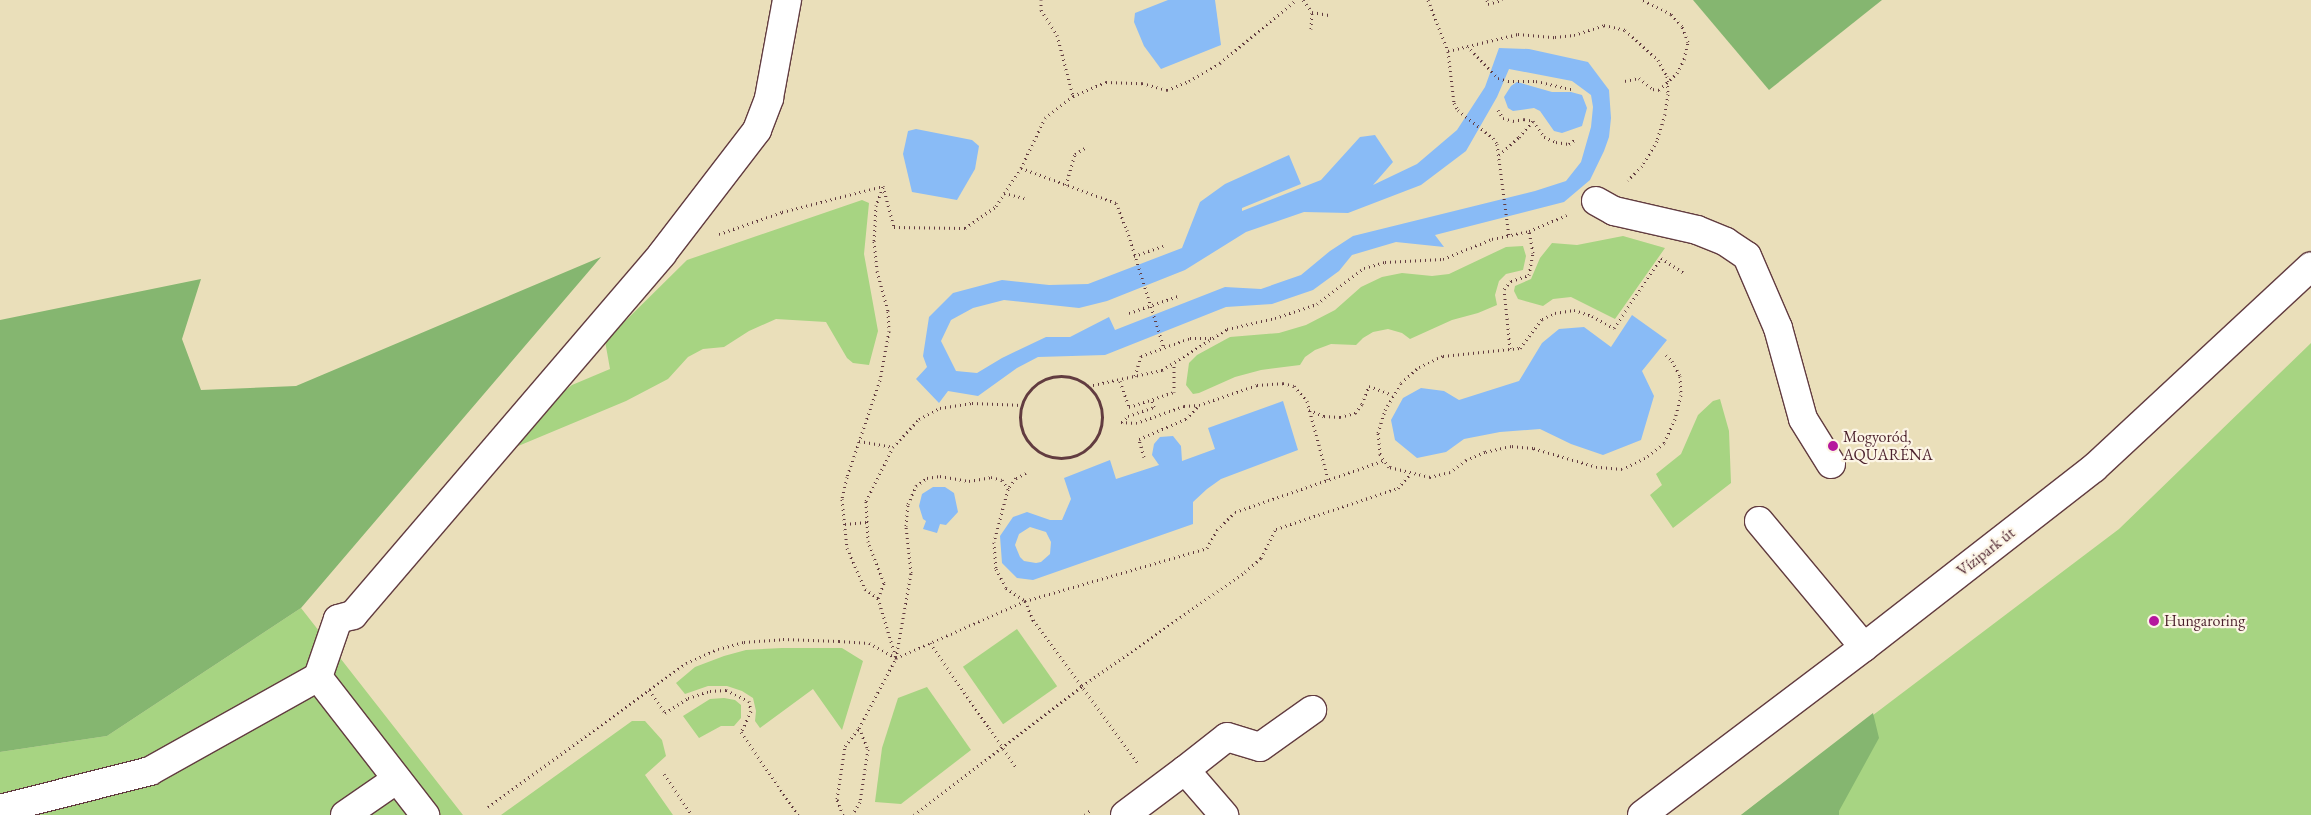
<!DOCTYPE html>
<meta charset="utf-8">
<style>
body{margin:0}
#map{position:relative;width:2311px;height:815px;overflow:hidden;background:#eadfba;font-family:"EB Garamond",serif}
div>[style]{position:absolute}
.green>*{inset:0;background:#a7d482;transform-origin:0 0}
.forest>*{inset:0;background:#85b670}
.water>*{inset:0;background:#89bbf6}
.path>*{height:3px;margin-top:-1.5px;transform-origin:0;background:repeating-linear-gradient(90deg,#623c40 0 1px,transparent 0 5px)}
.path>.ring{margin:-1.5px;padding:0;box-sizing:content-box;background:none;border:3px solid #623c40;border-radius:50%}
.roads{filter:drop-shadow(1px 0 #623c40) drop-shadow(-1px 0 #623c40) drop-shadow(0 1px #623c40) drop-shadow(0 -1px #623c40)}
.minor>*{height:28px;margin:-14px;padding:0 14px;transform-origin:14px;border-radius:14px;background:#fff}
.path-bridge>*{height:3px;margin-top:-1.5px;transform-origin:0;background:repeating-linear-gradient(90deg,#623c40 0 1px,transparent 0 5px)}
.dots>*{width:14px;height:14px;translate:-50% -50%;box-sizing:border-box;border:2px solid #fcf5e5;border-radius:50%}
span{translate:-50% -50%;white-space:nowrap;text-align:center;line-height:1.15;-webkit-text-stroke:4.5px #fcf5e5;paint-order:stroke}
.poi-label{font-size:16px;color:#4a1f2b}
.left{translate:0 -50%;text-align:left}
.street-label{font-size:16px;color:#4a1f2b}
</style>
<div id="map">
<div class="green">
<i style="clip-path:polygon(862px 200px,869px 203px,864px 254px,878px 331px,869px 365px,853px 363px,847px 358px,826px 322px,776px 319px,749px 331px,724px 347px,703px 349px,688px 357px,668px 379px,626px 401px,506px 451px,537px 413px,572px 385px,610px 369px,605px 341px,687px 260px)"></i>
<i style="clip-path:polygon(1623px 236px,1665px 248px,1615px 319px,1571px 297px,1553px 299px,1543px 306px,1518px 299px,1514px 291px,1515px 286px,1531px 279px,1540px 258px,1552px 243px,1577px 245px)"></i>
<i style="clip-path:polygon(1523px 246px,1526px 256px,1523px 270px,1506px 274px,1499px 281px,1495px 295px,1497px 305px,1478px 313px,1452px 320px,1410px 339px,1402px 333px,1388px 329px,1373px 332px,1363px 338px,1356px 345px,1331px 344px,1315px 350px,1305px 357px,1300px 365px,1261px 370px,1235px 377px,1199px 393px,1193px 394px,1186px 385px,1189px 363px,1197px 355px,1230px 337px,1279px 333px,1306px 325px,1335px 310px,1361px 287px,1382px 277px,1402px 273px,1432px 276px,1449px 274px,1506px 247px)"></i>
<i style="clip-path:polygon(2311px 343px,2311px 815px,1741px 815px,2119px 529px)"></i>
<i style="clip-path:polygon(1720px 399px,1729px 431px,1731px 483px,1673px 528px,1650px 495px,1662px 485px,1656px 474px,1681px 454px,1698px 415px,1713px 401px)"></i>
<i style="clip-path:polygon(301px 608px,463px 815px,0 815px,0 752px,107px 736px)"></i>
<i style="left:1017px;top:629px;width:70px;height:66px;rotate:55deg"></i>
<i style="clip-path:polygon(782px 648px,842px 648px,863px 661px,842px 730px,813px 689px,760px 728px,755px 721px,756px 711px,753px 698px,742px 691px,727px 686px,708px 686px,685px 694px,676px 683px,695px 667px,724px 656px,746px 650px)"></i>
<i style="clip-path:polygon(927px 687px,971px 750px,901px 804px,875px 802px,882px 748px,898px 698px)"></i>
<i style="clip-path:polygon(724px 698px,735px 700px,741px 705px,741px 718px,734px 726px,721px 726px,699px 738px,683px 716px,710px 699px)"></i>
<i style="clip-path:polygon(632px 721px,645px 721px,662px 740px,666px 756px,645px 775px,673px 815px,501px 815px)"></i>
</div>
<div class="forest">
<i style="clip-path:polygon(1693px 0,1882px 0,1769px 90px)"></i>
<i style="clip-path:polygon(601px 257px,301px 608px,107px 736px,0 752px,0 320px,201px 279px,182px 339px,201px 390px,296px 386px)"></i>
<i style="clip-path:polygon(1873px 713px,1879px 738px,1839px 811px,1839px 815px,1741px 815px)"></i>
</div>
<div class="water">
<i style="clip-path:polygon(1168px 0,1215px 0,1221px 45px,1161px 69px,1144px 46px,1134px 22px,1135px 13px)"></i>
<i style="clip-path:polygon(evenodd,1499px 48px,1529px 49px,1588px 62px,1609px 90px,1611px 118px,1609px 137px,1604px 151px,1590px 180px,1564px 202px,1435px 235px,1444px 247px,1396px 242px,1352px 255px,1339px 271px,1313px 290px,1272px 304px,1226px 307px,1105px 355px,1038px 357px,1017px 368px,978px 396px,948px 391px,939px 403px,916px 379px,927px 367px,923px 356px,929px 317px,953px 293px,1002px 280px,1049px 285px,1088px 284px,1182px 248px,1200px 202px,1225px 184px,1289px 155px,1301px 184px,1242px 208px,1242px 211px,1321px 180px,1360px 137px,1375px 135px,1393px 162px,1373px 185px,1417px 164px,1457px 130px,1485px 87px,1499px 48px,1509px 69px,1572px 81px,1591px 95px,1593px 107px,1591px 127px,1581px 162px,1566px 181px,1535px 191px,1353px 236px,1330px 251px,1301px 275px,1261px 289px,1225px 287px,1115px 330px,1109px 317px,1070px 337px,1046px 337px,1002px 358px,977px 373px,956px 371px,941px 341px,951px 320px,973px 308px,1004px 300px,1079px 308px,1107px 301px,1185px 270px,1246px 232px,1304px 212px,1348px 213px,1421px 185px,1466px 151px,1497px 97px,1509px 69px)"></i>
<i style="clip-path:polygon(1517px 82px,1552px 92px,1571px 92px,1582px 95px,1587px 108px,1582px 126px,1562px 133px,1554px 131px,1540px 111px,1534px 108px,1513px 111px,1508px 108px,1504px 97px,1511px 86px)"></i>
<i style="clip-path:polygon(916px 129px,972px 140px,979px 146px,975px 169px,957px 200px,912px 192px,903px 154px,908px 131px)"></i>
<i style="clip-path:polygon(1632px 315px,1667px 340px,1642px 371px,1654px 396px,1641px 440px,1603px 455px,1571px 444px,1540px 429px,1500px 432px,1464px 439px,1446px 452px,1417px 458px,1395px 440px,1391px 420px,1403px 398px,1421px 388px,1444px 391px,1459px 400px,1519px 381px,1542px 343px,1559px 329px,1584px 327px,1611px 347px)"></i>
<i style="clip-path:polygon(evenodd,1283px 401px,1298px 450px,1221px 479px,1207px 489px,1193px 502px,1193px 524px,1033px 580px,1017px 578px,1002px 563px,1000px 536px,1013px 517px,1027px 512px,1050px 520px,1062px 520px,1071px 499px,1064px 478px,1110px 460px,1116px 479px,1159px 465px,1152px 455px,1154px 444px,1160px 437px,1173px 436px,1181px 446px,1182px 461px,1215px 449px,1208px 428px,1283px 401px,1030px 527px,1046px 532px,1051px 542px,1050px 554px,1041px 562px,1036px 563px,1024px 561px,1020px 557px,1015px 545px,1019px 534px,1030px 527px)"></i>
<i style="clip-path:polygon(933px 487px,945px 487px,954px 493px,958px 512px,946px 525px,940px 524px,937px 533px,923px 529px,926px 521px,923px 519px,919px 506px,922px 494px)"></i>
</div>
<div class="path">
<i style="left:1041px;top:0;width:10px;rotate:90deg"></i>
<i style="left:1041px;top:10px;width:30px;rotate:57deg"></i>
<i style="left:1057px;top:35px;width:63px;rotate:75.3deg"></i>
<i style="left:1303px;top:0;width:15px;rotate:53deg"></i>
<i style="left:1428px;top:0;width:55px;rotate:68.6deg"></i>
<i style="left:1448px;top:51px;width:52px;rotate:83.4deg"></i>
<i style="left:1454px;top:103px;width:8px;rotate:60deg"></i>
<i style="left:1458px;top:110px;width:45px;rotate:38.7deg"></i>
<i style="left:1493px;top:138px;width:7px;rotate:56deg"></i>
<i style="left:1497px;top:144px;width:93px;rotate:82.6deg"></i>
<i style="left:1487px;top:0;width:4px;rotate:76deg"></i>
<i style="left:1488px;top:4px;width:15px;rotate:-16deg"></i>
<i style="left:1311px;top:29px;width:17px;rotate:-87deg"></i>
<i style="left:1312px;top:12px;width:17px;rotate:10deg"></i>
<i style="left:1467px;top:46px;width:45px;rotate:45.9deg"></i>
<i style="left:1498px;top:78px;width:10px;rotate:17deg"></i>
<i style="left:1508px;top:81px;width:28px"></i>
<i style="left:1536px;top:81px;width:36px;rotate:13deg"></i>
<i style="left:1448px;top:51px;width:72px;rotate:-13.7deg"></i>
<i style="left:1518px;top:34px;width:37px;rotate:5deg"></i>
<i style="left:1555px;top:37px;width:19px;rotate:-6deg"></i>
<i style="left:1574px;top:35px;width:32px;rotate:-18deg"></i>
<i style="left:1604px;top:25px;width:22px;rotate:13deg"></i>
<i style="left:1625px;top:30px;width:45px;rotate:42.3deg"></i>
<i style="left:1658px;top:60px;width:18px;rotate:61deg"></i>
<i style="left:1667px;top:76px;width:18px;rotate:87deg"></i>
<i style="left:1668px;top:94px;width:20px;rotate:99deg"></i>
<i style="left:1665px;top:114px;width:28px;rotate:107deg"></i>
<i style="left:1657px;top:141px;width:29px;rotate:121deg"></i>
<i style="left:1642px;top:166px;width:20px;rotate:135deg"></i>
<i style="left:1625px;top:81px;width:14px;rotate:-12deg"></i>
<i style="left:1639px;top:78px;width:18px;rotate:38deg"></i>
<i style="left:1653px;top:89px;width:6px;rotate:9deg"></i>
<i style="left:1659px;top:90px;width:25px;rotate:-43deg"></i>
<i style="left:1677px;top:73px;width:16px;rotate:-63deg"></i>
<i style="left:1684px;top:59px;width:17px;rotate:-77deg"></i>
<i style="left:1688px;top:42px;width:17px;rotate:-111deg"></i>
<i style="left:1682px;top:26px;width:16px;rotate:-133deg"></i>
<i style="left:1671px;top:14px;width:32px;rotate:-154deg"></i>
<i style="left:1498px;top:110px;width:9px;rotate:58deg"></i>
<i style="left:1503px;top:118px;width:10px;rotate:17deg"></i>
<i style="left:1513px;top:121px;width:11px;rotate:-10deg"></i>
<i style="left:1524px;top:119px;width:9px;rotate:13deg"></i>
<i style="left:1533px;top:121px;width:19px;rotate:55deg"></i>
<i style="left:1544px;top:137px;width:13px;rotate:23deg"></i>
<i style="left:1556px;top:142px;width:13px;rotate:9deg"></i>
<i style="left:1569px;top:144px;width:9px;rotate:-36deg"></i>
<i style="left:1499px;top:155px;width:27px;rotate:-42deg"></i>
<i style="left:1519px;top:137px;width:21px;rotate:-49deg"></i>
<i style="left:1021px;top:168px;width:101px;rotate:20.2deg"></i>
<i style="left:1116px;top:203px;width:29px;rotate:68deg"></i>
<i style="left:1127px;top:230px;width:124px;rotate:72.6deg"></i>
<i style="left:1066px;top:185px;width:32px;rotate:-74deg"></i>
<i style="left:1075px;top:154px;width:12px;rotate:-31deg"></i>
<i style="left:883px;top:187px;width:19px;rotate:111deg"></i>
<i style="left:876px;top:205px;width:36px;rotate:93deg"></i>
<i style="left:874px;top:241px;width:30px;rotate:84deg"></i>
<i style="left:877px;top:271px;width:41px;rotate:74.6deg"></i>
<i style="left:888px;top:311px;width:20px;rotate:87deg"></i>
<i style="left:889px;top:331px;width:50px;rotate:100.4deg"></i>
<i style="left:880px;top:380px;width:102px;rotate:108.8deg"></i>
<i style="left:847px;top:477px;width:23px;rotate:103deg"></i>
<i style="left:842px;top:499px;width:49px;rotate:84.2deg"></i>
<i style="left:847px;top:548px;width:45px;rotate:66.3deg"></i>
<i style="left:865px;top:589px;width:16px;rotate:35deg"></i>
<i style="left:878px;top:598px;width:16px;rotate:-68deg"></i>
<i style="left:884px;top:583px;width:44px;rotate:-111.3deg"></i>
<i style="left:868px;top:542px;width:41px;rotate:-92.8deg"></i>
<i style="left:866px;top:501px;width:60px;rotate:-63.4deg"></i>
<i style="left:893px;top:447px;width:38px;rotate:-47deg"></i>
<i style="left:919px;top:419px;width:24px;rotate:-28deg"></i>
<i style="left:940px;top:408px;width:32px;rotate:-9deg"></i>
<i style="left:972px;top:403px;width:49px;rotate:2.3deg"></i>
<i style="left:1004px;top:193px;width:21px;rotate:14deg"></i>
<i style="left:719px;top:234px;width:67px;rotate:-19.2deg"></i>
<i style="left:782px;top:212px;width:104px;rotate:-14.4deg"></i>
<i style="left:883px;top:186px;width:42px;rotate:75deg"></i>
<i style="left:894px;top:227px;width:71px;rotate:0.8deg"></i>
<i style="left:965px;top:228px;width:38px;rotate:-35deg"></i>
<i style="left:996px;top:206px;width:45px;rotate:-56.7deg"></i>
<i style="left:1021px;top:168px;width:55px;rotate:-64.4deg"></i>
<i style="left:1045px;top:118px;width:36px;rotate:-38deg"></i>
<i style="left:1073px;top:96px;width:36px;rotate:-23deg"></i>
<i style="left:1106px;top:82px;width:36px;rotate:2deg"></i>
<i style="left:1142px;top:83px;width:26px;rotate:16deg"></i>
<i style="left:1167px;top:90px;width:24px;rotate:-22deg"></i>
<i style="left:1189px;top:81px;width:36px;rotate:-30deg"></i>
<i style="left:1220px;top:63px;width:99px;rotate:-39.7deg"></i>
<i style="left:1134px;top:256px;width:31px;rotate:-19deg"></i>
<i style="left:1129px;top:313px;width:52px;rotate:-19.1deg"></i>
<i style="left:1510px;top:349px;width:60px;rotate:-95.7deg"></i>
<i style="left:1504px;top:289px;width:11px;rotate:-49deg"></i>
<i style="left:1511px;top:281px;width:19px;rotate:-18deg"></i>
<i style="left:1529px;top:275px;width:22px;rotate:-80deg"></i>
<i style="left:1533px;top:253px;width:22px;rotate:-100deg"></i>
<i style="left:1666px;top:355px;width:8px;rotate:45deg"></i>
<i style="left:1672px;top:361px;width:17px;rotate:62deg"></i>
<i style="left:1680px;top:376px;width:19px;rotate:87deg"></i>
<i style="left:1681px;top:395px;width:25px;rotate:104deg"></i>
<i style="left:1675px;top:419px;width:26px;rotate:115deg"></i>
<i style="left:1664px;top:443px;width:24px;rotate:142deg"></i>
<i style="left:1645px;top:458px;width:25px;rotate:154deg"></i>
<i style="left:1622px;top:469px;width:25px;rotate:-175deg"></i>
<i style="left:1597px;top:467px;width:67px;rotate:-163.5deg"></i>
<i style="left:1533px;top:448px;width:22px;rotate:-175deg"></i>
<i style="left:1511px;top:446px;width:27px;rotate:167deg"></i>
<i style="left:1485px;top:452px;width:21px;rotate:157deg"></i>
<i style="left:1466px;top:460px;width:20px;rotate:143deg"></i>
<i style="left:1450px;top:472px;width:21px;rotate:166deg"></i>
<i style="left:1430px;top:477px;width:42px;rotate:-166.3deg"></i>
<i style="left:1389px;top:467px;width:16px;rotate:-125deg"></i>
<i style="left:1380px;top:454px;width:21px;rotate:-95deg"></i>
<i style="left:1378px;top:433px;width:24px;rotate:-73deg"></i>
<i style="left:1385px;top:410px;width:31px;rotate:-59deg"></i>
<i style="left:1401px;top:383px;width:24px;rotate:-42deg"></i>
<i style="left:1419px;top:367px;width:26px;rotate:-25deg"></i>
<i style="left:1443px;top:356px;width:77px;rotate:-5.9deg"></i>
<i style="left:1520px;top:348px;width:36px;rotate:-53deg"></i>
<i style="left:1542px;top:319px;width:14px;rotate:-25deg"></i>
<i style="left:1555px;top:313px;width:19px;rotate:-9deg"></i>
<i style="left:1574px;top:310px;width:19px;rotate:18deg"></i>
<i style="left:1592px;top:316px;width:25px;rotate:29deg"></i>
<i style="left:1614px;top:328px;width:84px;rotate:-56.1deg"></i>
<i style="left:1661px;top:258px;width:27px;rotate:33deg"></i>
<i style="left:1135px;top:376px;width:21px;rotate:-73deg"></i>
<i style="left:1141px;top:356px;width:52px;rotate:-20.2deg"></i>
<i style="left:1190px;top:338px;width:23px"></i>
<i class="ring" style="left:1020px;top:376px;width:79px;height:79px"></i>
<i style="left:1120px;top:381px;width:28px;rotate:71deg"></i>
<i style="left:1129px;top:407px;width:47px;rotate:-18.4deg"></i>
<i style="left:1174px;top:392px;width:29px;rotate:-90deg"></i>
<i style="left:1088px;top:386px;width:76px;rotate:-12.2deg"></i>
<i style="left:1162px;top:370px;width:77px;rotate:-32.2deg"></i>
<i style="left:1227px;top:329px;width:49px;rotate:-12.9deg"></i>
<i style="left:1275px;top:318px;width:44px;rotate:-18.4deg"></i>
<i style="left:1317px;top:304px;width:59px;rotate:-37.5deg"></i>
<i style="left:1364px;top:268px;width:22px;rotate:-16deg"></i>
<i style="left:1385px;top:262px;width:58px;rotate:-3deg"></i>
<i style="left:1443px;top:259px;width:53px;rotate:-22.2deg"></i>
<i style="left:1492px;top:239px;width:38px;rotate:-12deg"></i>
<i style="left:1529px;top:231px;width:41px;rotate:-22.8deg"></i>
<i style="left:1309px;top:410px;width:16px;rotate:22deg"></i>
<i style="left:1324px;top:416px;width:16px;rotate:4deg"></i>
<i style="left:1340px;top:417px;width:16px;rotate:-15deg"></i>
<i style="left:1355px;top:413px;width:11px;rotate:-52deg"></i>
<i style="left:1362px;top:404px;width:19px;rotate:-69deg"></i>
<i style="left:1369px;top:386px;width:25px;rotate:21deg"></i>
<i style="left:1121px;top:422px;width:15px;rotate:4deg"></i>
<i style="left:1136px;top:423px;width:51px;rotate:-19.5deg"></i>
<i style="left:1184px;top:406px;width:14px;rotate:-4deg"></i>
<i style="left:1122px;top:422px;width:8px;rotate:-45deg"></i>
<i style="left:1128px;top:416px;width:28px;rotate:-19deg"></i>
<i style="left:1154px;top:407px;width:7px;rotate:-106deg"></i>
<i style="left:859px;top:441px;width:35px;rotate:10deg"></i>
<i style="left:1144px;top:457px;width:19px;rotate:-106deg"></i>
<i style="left:1139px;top:439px;width:51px;rotate:-23.1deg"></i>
<i style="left:1186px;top:419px;width:19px;rotate:-47deg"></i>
<i style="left:1199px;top:405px;width:61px;rotate:-19deg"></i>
<i style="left:1257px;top:385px;width:26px;rotate:-4deg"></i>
<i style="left:1283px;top:383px;width:11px;rotate:15deg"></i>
<i style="left:1294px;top:386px;width:20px;rotate:49deg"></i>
<i style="left:1307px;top:401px;width:81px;rotate:74.9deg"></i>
<i style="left:1026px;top:473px;width:11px;rotate:153deg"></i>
<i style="left:1016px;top:478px;width:14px;rotate:126deg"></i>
<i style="left:1008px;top:489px;width:55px;rotate:104.8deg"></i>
<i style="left:994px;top:542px;width:27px;rotate:86deg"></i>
<i style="left:996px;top:569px;width:21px;rotate:62deg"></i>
<i style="left:1006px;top:588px;width:23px;rotate:34deg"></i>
<i style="left:1025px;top:601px;width:21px;rotate:67deg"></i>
<i style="left:1033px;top:620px;width:177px;rotate:53.7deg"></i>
<i style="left:845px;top:524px;width:22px;rotate:-5deg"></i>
<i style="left:878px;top:598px;width:63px;rotate:73.3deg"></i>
<i style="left:930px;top:643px;width:103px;rotate:55.2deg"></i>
<i style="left:896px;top:658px;width:86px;rotate:-80deg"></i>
<i style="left:911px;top:573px;width:47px;rotate:-96.1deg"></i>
<i style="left:906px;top:526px;width:22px;rotate:-85deg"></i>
<i style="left:908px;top:504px;width:20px;rotate:-66deg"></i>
<i style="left:916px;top:486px;width:14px;rotate:-36deg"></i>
<i style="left:927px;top:478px;width:13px;rotate:-9deg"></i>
<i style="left:940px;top:476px;width:29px;rotate:10deg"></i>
<i style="left:969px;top:481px;width:22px;rotate:-10deg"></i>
<i style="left:991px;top:477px;width:11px;rotate:15deg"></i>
<i style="left:1002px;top:480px;width:11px;rotate:56deg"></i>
<i style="left:649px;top:690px;width:28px;rotate:55deg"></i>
<i style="left:665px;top:713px;width:27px;rotate:-33deg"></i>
<i style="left:688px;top:698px;width:23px;rotate:-18deg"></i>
<i style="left:710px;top:691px;width:16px;rotate:-4deg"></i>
<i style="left:726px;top:690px;width:25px;rotate:26deg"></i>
<i style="left:749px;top:701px;width:10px;rotate:79deg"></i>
<i style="left:751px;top:711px;width:23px;rotate:115deg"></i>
<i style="left:741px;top:732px;width:101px;rotate:55.5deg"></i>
<i style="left:859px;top:728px;width:79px;rotate:-62.1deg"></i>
<i style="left:896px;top:658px;width:141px;rotate:-23.8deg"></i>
<i style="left:1025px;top:601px;width:190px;rotate:-16.2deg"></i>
<i style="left:1207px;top:548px;width:21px;rotate:-61deg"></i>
<i style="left:1217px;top:530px;width:25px;rotate:-45deg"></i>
<i style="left:1235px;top:512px;width:159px;rotate:-19.1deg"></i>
<i style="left:664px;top:774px;width:50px;rotate:55.7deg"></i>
<i style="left:488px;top:807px;width:245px;rotate:-36deg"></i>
<i style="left:686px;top:663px;width:35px;rotate:-24deg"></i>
<i style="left:718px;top:649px;width:27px;rotate:-15deg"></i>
<i style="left:744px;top:642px;width:39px;rotate:-4deg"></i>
<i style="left:783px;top:639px;width:56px;rotate:2deg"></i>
<i style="left:839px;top:641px;width:30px;rotate:4deg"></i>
<i style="left:869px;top:643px;width:31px;rotate:29deg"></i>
<i style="left:843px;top:815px;width:17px;rotate:-111deg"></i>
<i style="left:837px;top:799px;width:54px;rotate:-81.4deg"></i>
<i style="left:845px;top:746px;width:23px;rotate:-52deg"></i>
<i style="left:859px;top:728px;width:23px;rotate:67deg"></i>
<i style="left:868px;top:749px;width:54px;rotate:98.6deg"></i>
<i style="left:860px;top:802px;width:15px;rotate:122deg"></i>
<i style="left:914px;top:815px;width:212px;rotate:-37.5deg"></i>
<i style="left:1082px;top:686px;width:199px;rotate:-35deg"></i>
<i style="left:1245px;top:572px;width:21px;rotate:-41deg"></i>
<i style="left:1261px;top:558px;width:33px;rotate:-63deg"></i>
<i style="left:1276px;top:529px;width:129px;rotate:-18.6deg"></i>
<i style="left:1398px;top:488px;width:18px;rotate:-49deg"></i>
<i style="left:1085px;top:815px;width:9px;rotate:-41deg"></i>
</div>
<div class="roads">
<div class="minor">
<i style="left:1596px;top:201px;width:21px;rotate:29deg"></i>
<i style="left:1614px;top:211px;width:85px;rotate:12.9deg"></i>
<i style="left:1697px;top:230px;width:31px;rotate:22deg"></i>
<i style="left:1726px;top:242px;width:25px;rotate:34deg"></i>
<i style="left:1747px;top:256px;width:78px;rotate:66.7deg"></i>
<i style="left:1778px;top:328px;width:94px;rotate:74.6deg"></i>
<i style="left:1803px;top:419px;width:53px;rotate:58.1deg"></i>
<i style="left:1759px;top:521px;width:164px;rotate:50.2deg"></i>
<i style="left:318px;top:677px;width:61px;rotate:-71deg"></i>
<i style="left:338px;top:619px;width:16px;rotate:-15deg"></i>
<i style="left:353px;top:615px;width:475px;rotate:-49.4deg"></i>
<i style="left:662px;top:254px;width:156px;rotate:-52.5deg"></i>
<i style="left:757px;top:130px;width:34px;rotate:-69deg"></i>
<i style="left:769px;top:98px;width:100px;rotate:-79.6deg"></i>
<i style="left:1185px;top:770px;width:53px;rotate:-38.2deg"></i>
<i style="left:1227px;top:737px;width:34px;rotate:17deg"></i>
<i style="left:1260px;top:747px;width:64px;rotate:-35.4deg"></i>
<i style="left:0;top:809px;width:155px;rotate:-14.2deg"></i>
<i style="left:150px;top:771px;width:193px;rotate:-29.2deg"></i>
<i style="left:318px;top:677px;width:175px;rotate:52.2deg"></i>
<i style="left:345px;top:815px;width:63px;rotate:-34.7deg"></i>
<i style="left:1125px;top:815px;width:75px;rotate:-36.9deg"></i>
<i style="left:1185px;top:770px;width:60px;rotate:49.1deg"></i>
<i style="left:1642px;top:815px;width:278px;rotate:-37.1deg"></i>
<i style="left:1864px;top:647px;width:291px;rotate:-37.9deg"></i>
<i style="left:2094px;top:468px;width:296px;rotate:-42.9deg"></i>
</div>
</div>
<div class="path-bridge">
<i style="left:989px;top:728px;width:47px;rotate:55.3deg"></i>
</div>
<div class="dots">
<i style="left:1833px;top:446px;background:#b5179e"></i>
<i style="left:2154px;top:621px;background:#b5179e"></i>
</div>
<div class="poi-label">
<span class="left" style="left:1843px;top:446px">Mogyoród,<br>AQUARÉNA</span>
<span class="left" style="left:2164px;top:621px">Hungaroring</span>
</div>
<div class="street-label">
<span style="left:1986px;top:552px;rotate:-38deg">Vízipark út</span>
</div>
</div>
